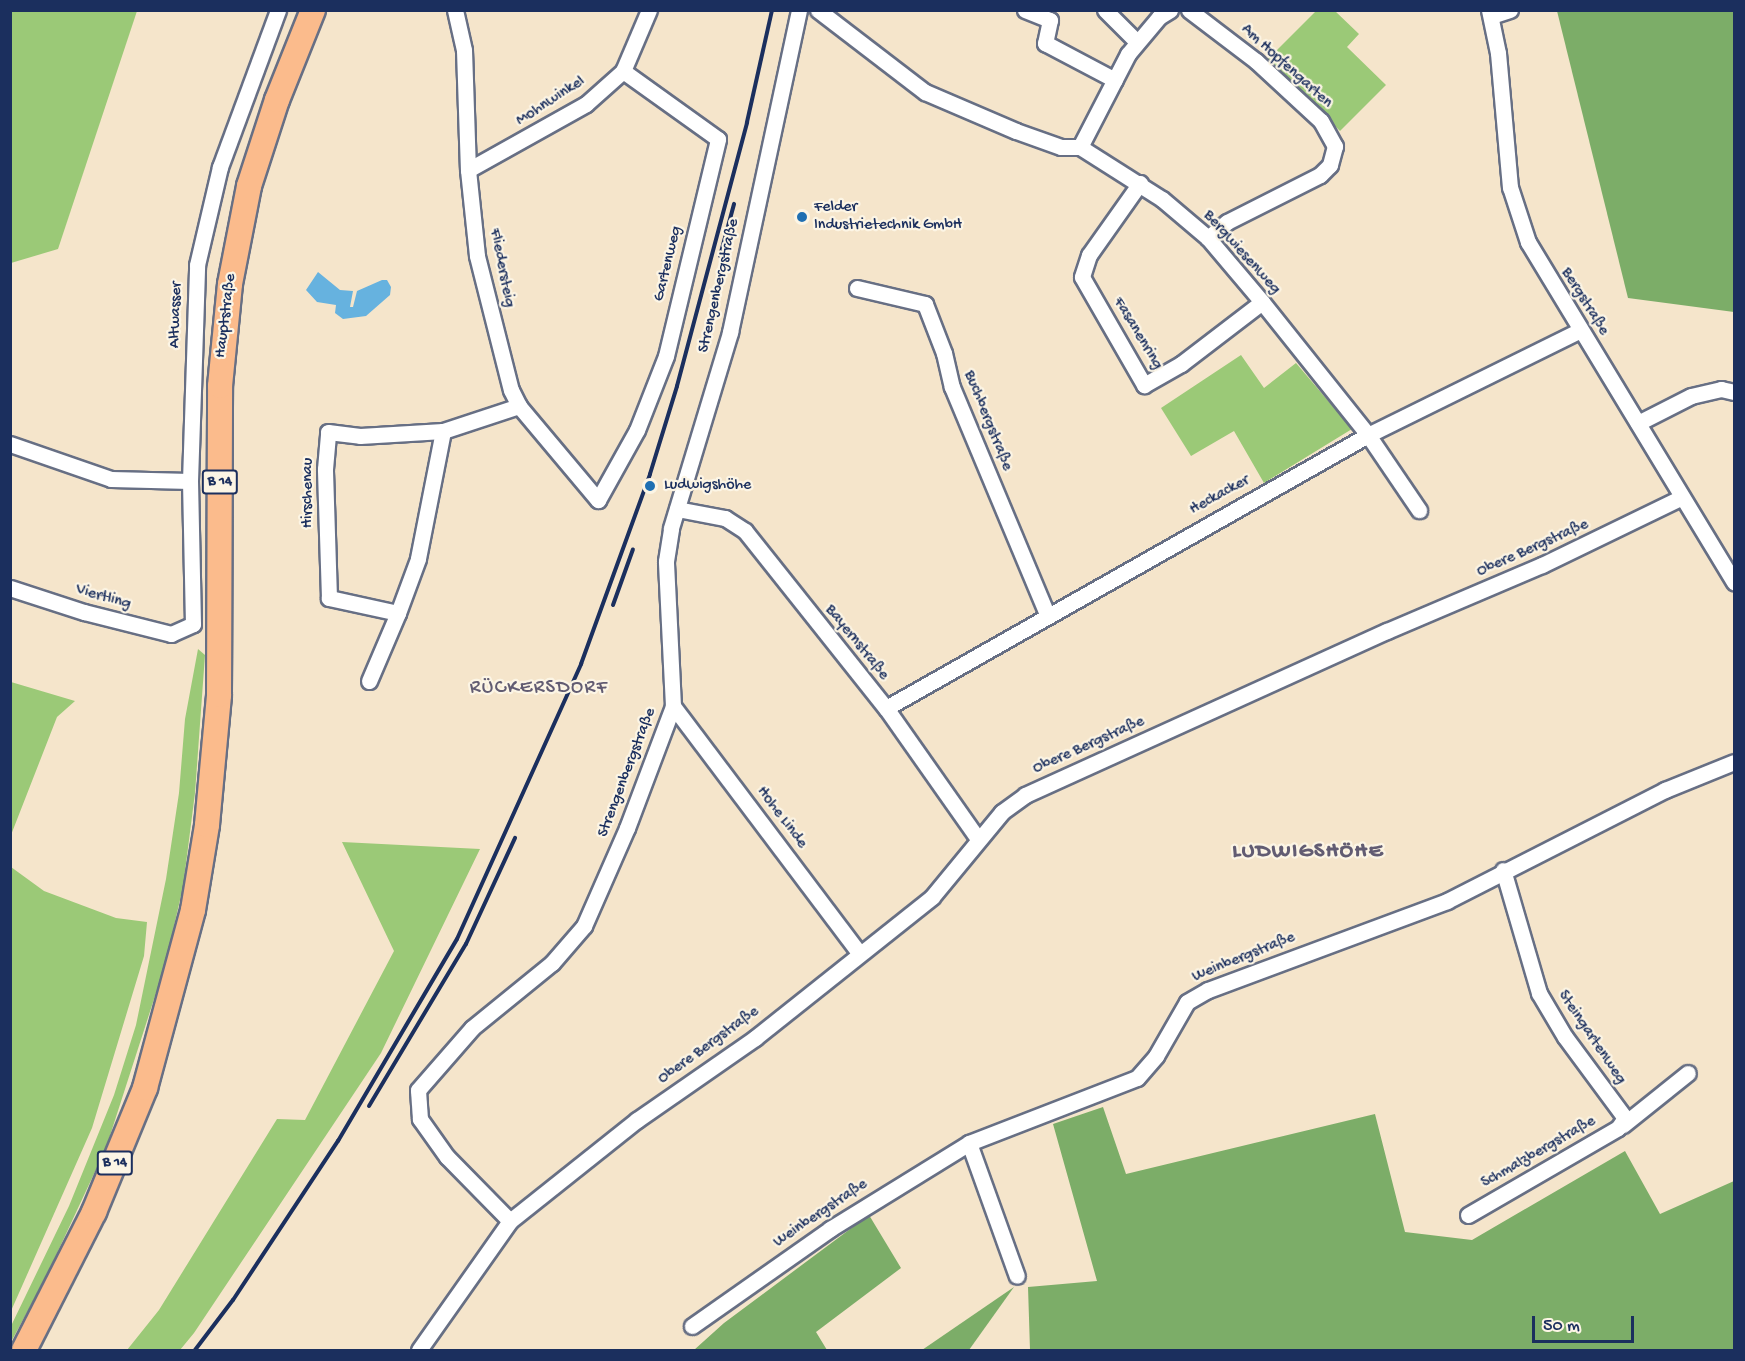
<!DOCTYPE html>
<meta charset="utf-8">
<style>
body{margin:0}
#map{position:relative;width:1745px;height:1361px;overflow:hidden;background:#f5e5cb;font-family:"Gochi Hand",sans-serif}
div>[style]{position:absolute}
.green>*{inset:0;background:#9bc977}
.forest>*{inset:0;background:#7cad68}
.water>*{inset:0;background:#66b2df}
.roads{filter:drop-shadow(2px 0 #676f84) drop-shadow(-2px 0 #676f84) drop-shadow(0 2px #676f84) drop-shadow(0 -2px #676f84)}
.street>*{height:15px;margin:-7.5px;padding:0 7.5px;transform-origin:7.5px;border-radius:7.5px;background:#fff}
.primary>*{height:24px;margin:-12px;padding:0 12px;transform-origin:12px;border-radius:12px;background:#fbbb8c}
.rail>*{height:4px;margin:-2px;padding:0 2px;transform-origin:2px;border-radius:2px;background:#1b2f5e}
.dots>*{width:16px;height:16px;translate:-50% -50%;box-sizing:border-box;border:3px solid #fcf5e5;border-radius:50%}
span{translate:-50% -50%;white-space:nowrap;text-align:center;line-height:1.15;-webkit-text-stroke:4.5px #fcf5e5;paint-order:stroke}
.shield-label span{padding:2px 4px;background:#fcf5e5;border:2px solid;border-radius:4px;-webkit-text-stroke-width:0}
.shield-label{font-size:15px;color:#1b2f5e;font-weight:700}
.street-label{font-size:16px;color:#1b2f5e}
.poi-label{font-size:16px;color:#1b2f5e}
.left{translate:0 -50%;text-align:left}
.quarter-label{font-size:20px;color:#625c72;letter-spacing:1.5px}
.district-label{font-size:22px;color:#625c72;font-weight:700;letter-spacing:1.5px}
.frame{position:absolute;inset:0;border:12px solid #1b2f5e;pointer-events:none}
.scale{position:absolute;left:1532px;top:1316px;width:102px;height:27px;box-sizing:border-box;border:3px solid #1b2f5e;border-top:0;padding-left:8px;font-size:18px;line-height:21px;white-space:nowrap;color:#1b2f5e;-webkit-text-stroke:4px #fcf5e5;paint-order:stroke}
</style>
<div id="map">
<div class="green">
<i style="clip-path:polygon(10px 11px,137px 11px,58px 249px,11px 263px)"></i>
<i style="clip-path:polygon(1316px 11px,1335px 11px,1359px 34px,1347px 47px,1386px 85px,1340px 131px,1268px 59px)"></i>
<i style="clip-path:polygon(1241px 355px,1264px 388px,1296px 363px,1352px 429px,1264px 483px,1234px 431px,1191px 456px,1161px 408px)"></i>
<i style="clip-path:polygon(198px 649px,205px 655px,195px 793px,183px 887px,165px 965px,106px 1148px,45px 1279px,11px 1342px,11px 1326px,69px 1206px,114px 1095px,136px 1025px,166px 879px,179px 793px,185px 719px)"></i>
<i style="clip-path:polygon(11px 682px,75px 701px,57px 717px,11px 835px)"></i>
<i style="clip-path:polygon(342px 842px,480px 849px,381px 1053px,194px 1333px,180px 1350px,127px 1350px,159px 1310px,277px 1119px,305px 1120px,394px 951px)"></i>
<i style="clip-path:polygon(11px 867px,44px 891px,116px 918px,147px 922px,144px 956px,92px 1128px,11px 1311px)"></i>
</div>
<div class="forest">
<i style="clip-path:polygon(1557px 11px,1734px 11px,1734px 312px,1628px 298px)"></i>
<i style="clip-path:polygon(1103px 1107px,1126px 1174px,1375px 1114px,1405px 1232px,1472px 1240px,1625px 1151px,1660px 1214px,1734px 1181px,1734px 1350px,1030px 1350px,1028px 1287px,1097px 1281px,1053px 1124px)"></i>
<i style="clip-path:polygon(869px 1215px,901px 1268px,816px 1332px,827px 1350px,694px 1350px,724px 1323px)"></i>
<i style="clip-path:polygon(1014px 1287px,969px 1350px,922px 1350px)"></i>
</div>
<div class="water">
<i style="clip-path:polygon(318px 272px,340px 290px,353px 291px,350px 307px,353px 307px,357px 291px,382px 280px,387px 280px,391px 287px,390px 295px,366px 316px,343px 319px,335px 313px,336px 305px,317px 302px,306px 290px)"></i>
</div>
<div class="roads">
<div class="street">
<i style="left:455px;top:10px;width:41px;rotate:77.3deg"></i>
<i style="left:464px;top:50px;width:120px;rotate:88.1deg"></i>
<i style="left:468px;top:170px;width:86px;rotate:84deg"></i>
<i style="left:477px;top:256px;width:138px;rotate:75.8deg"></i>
<i style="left:511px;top:390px;width:18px;rotate:63deg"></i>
<i style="left:519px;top:406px;width:123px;rotate:50deg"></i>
<i style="left:598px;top:500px;width:80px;rotate:-60.9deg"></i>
<i style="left:637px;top:430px;width:79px;rotate:-68.6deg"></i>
<i style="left:666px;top:356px;width:223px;rotate:-76.5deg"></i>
<i style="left:718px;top:139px;width:117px;rotate:-144.4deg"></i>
<i style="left:818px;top:10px;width:135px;rotate:37.5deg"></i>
<i style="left:925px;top:92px;width:99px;rotate:23.2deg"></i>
<i style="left:1016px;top:131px;width:48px;rotate:19.6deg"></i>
<i style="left:1061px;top:147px;width:19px"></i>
<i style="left:1080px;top:147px;width:97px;rotate:32.4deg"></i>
<i style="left:1162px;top:199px;width:60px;rotate:40.3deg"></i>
<i style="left:1208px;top:238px;width:84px;rotate:49.8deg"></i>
<i style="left:1262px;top:302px;width:170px;rotate:51.4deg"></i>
<i style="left:1368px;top:435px;width:91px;rotate:55.8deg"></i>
<i style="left:1025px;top:10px;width:27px;rotate:22deg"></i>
<i style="left:1050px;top:20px;width:24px;rotate:102deg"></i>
<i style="left:1045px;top:43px;width:79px;rotate:27.9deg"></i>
<i style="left:1105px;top:10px;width:45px;rotate:45deg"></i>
<i style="left:1189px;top:10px;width:84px;rotate:37.3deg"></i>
<i style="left:1256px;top:61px;width:88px;rotate:42.7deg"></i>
<i style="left:1321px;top:121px;width:29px;rotate:61deg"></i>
<i style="left:1335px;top:146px;width:20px;rotate:105deg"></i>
<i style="left:1330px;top:165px;width:14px;rotate:135deg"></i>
<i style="left:1320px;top:175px;width:104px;rotate:153.2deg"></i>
<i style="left:1227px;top:222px;width:25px;rotate:140deg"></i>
<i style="left:1489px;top:10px;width:44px;rotate:78.2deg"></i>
<i style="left:1498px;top:53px;width:135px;rotate:84.9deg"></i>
<i style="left:1510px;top:187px;width:58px;rotate:71.9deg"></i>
<i style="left:1528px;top:242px;width:398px;rotate:58.8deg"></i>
<i style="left:1491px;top:16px;width:20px;rotate:-18deg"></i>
<i style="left:1080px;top:147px;width:105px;rotate:-62.7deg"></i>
<i style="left:1128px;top:54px;width:48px;rotate:-50deg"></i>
<i style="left:1159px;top:17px;width:13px;rotate:-32deg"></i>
<i style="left:468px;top:170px;width:135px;rotate:-29.2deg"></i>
<i style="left:586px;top:104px;width:50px;rotate:-41.7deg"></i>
<i style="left:623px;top:71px;width:66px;rotate:-66.9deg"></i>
<i style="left:1140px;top:183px;width:88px;rotate:125.3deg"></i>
<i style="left:1089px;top:255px;width:23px;rotate:108deg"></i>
<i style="left:1082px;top:277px;width:125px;rotate:60.1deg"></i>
<i style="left:1144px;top:385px;width:43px;rotate:-29.6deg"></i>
<i style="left:1181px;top:364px;width:102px;rotate:-37.4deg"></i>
<i style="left:857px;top:288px;width:70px;rotate:13.2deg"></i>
<i style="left:925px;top:304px;width:53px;rotate:68.8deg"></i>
<i style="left:944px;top:353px;width:35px;rotate:77deg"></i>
<i style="left:952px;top:387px;width:246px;rotate:67.3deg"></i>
<i style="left:1638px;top:423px;width:59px;rotate:-27deg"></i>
<i style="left:1691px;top:396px;width:31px;rotate:-13deg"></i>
<i style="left:1721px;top:389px;width:13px;rotate:13deg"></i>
<i style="left:443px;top:431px;width:130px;rotate:101.1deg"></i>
<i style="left:418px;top:559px;width:58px;rotate:110.3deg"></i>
<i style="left:398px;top:613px;width:71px;rotate:-167.7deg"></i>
<i style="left:329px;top:598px;width:129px;rotate:-91.8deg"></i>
<i style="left:325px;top:469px;width:37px;rotate:-85deg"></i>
<i style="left:328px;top:432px;width:32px;rotate:7deg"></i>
<i style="left:360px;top:436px;width:83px;rotate:-3.4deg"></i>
<i style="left:443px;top:431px;width:80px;rotate:-18.2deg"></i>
<i style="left:10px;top:444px;width:107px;rotate:19.1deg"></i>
<i style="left:111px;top:479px;width:79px;rotate:1.5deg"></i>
<i style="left:677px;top:509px;width:49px;rotate:10.6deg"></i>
<i style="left:725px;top:518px;width:24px;rotate:33deg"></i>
<i style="left:745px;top:531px;width:226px;rotate:51.5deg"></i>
<i style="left:886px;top:708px;width:160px;rotate:54.9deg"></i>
<i style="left:10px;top:588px;width:78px;rotate:18deg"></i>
<i style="left:84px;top:612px;width:90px;rotate:14.2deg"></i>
<i style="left:171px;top:634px;width:24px;rotate:-24deg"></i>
<i style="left:193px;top:624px;width:143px;rotate:-91.2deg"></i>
<i style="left:190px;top:481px;width:216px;rotate:-88.1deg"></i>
<i style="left:197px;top:265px;width:101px;rotate:-76.8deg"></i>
<i style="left:220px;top:167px;width:167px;rotate:-69.7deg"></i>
<i style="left:369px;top:681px;width:74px;rotate:-66.9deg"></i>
<i style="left:673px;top:706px;width:309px;rotate:53deg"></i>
<i style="left:886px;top:708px;width:554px;rotate:-29.53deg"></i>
<i style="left:1368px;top:435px;width:237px;rotate:-26.3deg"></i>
<i style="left:1623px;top:1125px;width:83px;rotate:-38.7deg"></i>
<i style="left:969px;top:1143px;width:141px;rotate:70.2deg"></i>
<i style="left:1468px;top:1215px;width:173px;rotate:-30.1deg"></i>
<i style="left:1618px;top:1128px;width:12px;rotate:-55deg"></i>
<i style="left:1625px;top:1118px;width:101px;rotate:-126.5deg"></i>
<i style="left:1565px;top:1037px;width:51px;rotate:-120.6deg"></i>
<i style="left:1539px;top:993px;width:128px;rotate:-106.3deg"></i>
<i style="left:510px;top:1221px;width:90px;rotate:-134.5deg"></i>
<i style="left:447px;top:1157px;width:47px;rotate:-125.4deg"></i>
<i style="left:420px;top:1119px;width:29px;rotate:-94deg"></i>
<i style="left:418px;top:1090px;width:82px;rotate:-48.9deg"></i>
<i style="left:472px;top:1028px;width:103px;rotate:-39.1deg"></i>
<i style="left:552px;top:963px;width:49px;rotate:-49.1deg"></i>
<i style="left:584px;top:926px;width:107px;rotate:-66.3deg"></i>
<i style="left:627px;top:828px;width:130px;rotate:-69.3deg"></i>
<i style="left:673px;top:706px;width:145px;rotate:-92.8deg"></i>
<i style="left:666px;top:561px;width:33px;rotate:-81deg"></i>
<i style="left:671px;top:528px;width:205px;rotate:-73.2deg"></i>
<i style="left:730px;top:332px;width:329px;rotate:-77.9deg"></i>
<i style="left:692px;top:1326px;width:169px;rotate:-35.1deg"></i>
<i style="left:830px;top:1229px;width:163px;rotate:-31.7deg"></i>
<i style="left:969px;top:1143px;width:180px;rotate:-21.2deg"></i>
<i style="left:1137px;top:1078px;width:29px;rotate:-49deg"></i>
<i style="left:1156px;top:1056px;width:62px;rotate:-60.1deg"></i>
<i style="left:1187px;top:1002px;width:24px;rotate:-30deg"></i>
<i style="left:1208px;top:990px;width:255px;rotate:-20.4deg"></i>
<i style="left:1447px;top:901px;width:245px;rotate:-27deg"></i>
<i style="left:1665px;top:790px;width:74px;rotate:-22.1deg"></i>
<i style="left:419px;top:1350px;width:158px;rotate:-54.8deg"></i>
<i style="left:510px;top:1221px;width:162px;rotate:-38.5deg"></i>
<i style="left:637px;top:1120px;width:144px;rotate:-34.8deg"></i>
<i style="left:755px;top:1038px;width:226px;rotate:-38.5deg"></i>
<i style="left:932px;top:897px;width:110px;rotate:-50.5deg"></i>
<i style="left:1002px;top:812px;width:29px;rotate:-36deg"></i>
<i style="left:1025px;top:795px;width:397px;rotate:-24.4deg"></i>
<i style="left:1387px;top:631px;width:168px;rotate:-23.1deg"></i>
<i style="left:1542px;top:565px;width:153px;rotate:-25.9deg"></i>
</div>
<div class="primary">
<i style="left:24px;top:1350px;width:155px;rotate:-63.1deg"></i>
<i style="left:94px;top:1212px;width:134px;rotate:-67.6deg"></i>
<i style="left:145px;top:1088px;width:184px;rotate:-74.9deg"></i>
<i style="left:193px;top:910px;width:86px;rotate:-80.6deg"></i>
<i style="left:207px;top:825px;width:131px;rotate:-84.7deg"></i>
<i style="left:219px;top:695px;width:309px;rotate:-89.8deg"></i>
<i style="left:220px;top:386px;width:102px;rotate:-84.4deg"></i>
<i style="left:230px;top:284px;width:100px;rotate:-79deg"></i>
<i style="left:249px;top:186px;width:90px;rotate:-72deg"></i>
<i style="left:277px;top:100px;width:97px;rotate:-68.2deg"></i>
</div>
</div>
<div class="rail">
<i style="left:720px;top:256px;width:54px;rotate:-74.9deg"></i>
<i style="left:613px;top:605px;width:59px;rotate:-70.3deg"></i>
<i style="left:369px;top:1106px;width:189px;rotate:-59.1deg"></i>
<i style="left:466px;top:944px;width:117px;rotate:-65.2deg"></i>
<i style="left:195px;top:1350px;width:63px;rotate:-52.8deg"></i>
<i style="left:233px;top:1300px;width:191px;rotate:-56.6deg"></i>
<i style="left:338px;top:1141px;width:234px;rotate:-59.5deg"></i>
<i style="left:457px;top:939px;width:302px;rotate:-65.7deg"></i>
<i style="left:581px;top:664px;width:202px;rotate:-70deg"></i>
<i style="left:650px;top:474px;width:92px;rotate:-72.9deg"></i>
<i style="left:677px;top:386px;width:273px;rotate:-75.1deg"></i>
<i style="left:747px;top:122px;width:115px;rotate:-77.4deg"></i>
</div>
<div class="dots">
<i style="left:802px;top:217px;background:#1f6fb2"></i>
<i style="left:650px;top:486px;background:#1f6fb2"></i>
</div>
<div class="shield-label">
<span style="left:220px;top:482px">B 14</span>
<span style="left:115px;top:1163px">B 14</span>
</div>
<div class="street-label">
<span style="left:1286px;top:67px;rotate:42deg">Am Hopfengarten</span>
<span style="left:551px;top:102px;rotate:-33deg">Mohnwinkel</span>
<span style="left:1241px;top:253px;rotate:48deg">Bergwiesenweg</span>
<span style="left:669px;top:264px;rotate:-76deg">Gartenweg</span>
<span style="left:501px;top:268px;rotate:79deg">Fliedersteig</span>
<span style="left:720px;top:286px;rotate:-77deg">Strengenbergstraße</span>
<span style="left:1584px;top:302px;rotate:58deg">Bergstraße</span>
<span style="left:177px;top:315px;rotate:-88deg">Altwasser</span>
<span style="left:227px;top:316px;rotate:-83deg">Hauptstraße</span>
<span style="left:1137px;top:334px;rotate:59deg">Fasanenring</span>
<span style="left:987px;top:421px;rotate:68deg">Buchbergstraße</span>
<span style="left:309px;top:493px;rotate:-90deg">Hirschenau</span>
<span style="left:1220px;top:496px;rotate:-29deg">Heckacker</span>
<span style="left:1533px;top:549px;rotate:-24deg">Obere Bergstraße</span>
<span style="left:103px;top:598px;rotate:16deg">Viertling</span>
<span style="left:856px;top:643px;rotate:51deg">Bayernstraße</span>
<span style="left:1089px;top:746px;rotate:-24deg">Obere Bergstraße</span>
<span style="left:628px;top:773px;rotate:-69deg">Strengenbergstraße</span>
<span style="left:781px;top:818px;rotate:53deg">Hohe Linde</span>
<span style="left:1244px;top:958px;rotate:-22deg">Weinbergstraße</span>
<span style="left:1591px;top:1038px;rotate:56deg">Steingartenweg</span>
<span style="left:709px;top:1046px;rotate:-36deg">Obere Bergstraße</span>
<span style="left:1539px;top:1153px;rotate:-30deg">Schmalzbergstraße</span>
<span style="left:821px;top:1214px;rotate:-34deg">Weinbergstraße</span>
</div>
<div class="poi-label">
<span class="left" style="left:814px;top:217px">Felder<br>Industrietechnik GmbH</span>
<span class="left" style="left:664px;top:486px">Ludwigshöhe</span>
</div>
<div class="quarter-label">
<span style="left:539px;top:688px">RÜCKERSDORF</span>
</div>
<div class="district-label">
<span style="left:1308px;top:853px">LUDWIGSHÖHE</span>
</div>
<div class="frame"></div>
<div class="scale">50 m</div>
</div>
